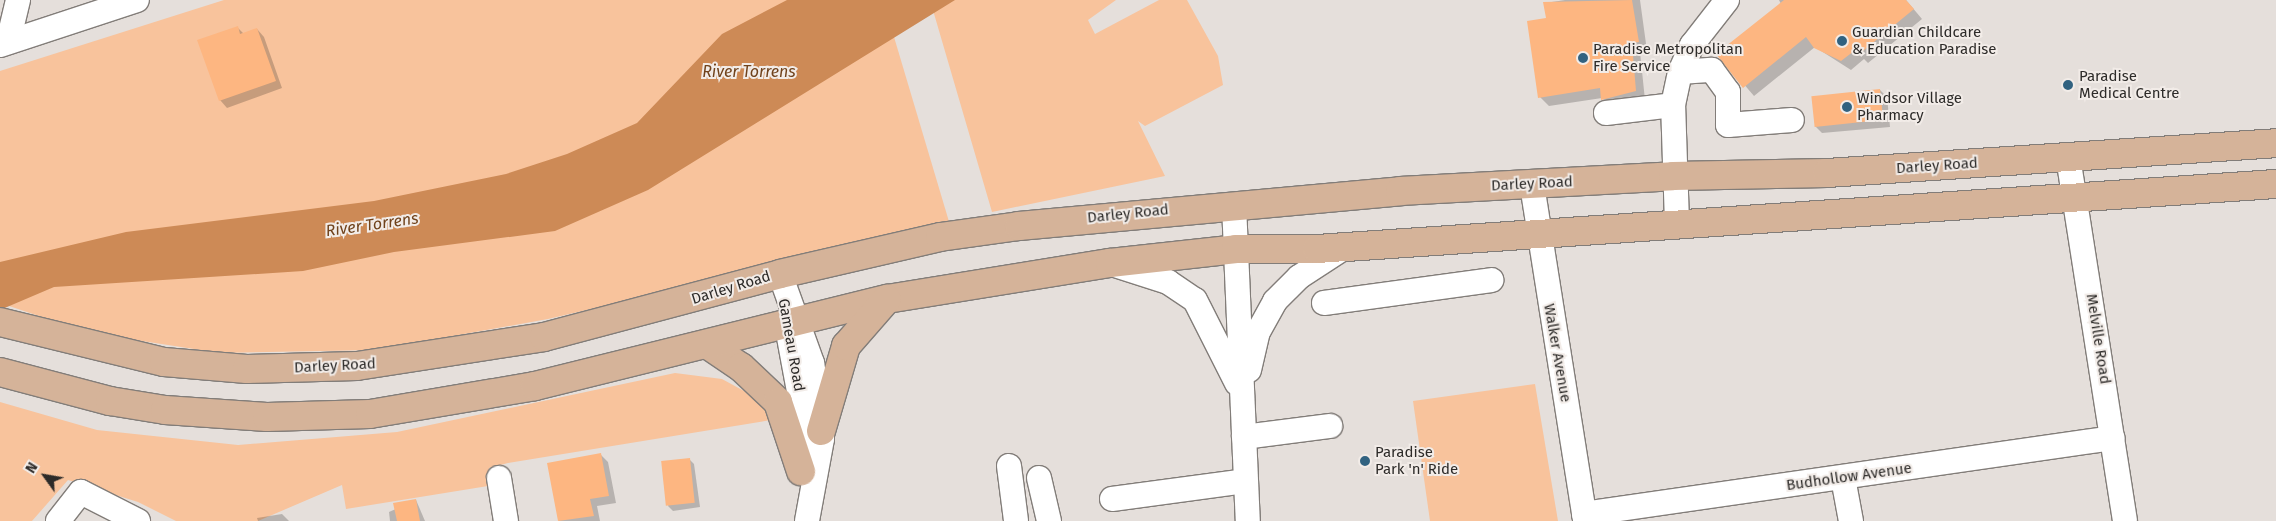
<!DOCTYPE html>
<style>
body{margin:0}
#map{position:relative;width:2276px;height:521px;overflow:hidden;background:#e5dfdb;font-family:"Fira Sans",sans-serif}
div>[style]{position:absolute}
.green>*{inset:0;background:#f8c39c}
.water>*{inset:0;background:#cd8a56}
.shadow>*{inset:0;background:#0003}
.building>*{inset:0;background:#fdb681;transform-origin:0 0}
.roads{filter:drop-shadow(1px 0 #827d79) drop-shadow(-1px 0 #827d79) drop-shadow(0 1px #827d79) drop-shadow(0 -1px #827d79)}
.minor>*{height:24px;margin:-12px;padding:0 12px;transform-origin:12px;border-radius:12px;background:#fff}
.major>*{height:28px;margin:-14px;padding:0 14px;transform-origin:14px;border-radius:14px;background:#d5b399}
.dots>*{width:14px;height:14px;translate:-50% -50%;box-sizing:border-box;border:2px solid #f2ece8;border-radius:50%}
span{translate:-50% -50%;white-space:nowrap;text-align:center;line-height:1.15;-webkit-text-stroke:4px #f2ece8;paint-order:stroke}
.poi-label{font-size:15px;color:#2d2b29}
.left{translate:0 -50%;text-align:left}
.street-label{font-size:15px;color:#2d2b29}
.water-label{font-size:16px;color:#70421b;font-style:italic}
.north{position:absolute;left:20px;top:451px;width:50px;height:50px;-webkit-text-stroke:4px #f2ece8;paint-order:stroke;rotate:302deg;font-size:14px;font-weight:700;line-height:20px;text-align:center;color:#2d2b29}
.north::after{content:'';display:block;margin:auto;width:18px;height:22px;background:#2d2b29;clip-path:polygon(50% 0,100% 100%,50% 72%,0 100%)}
</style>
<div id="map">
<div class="green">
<i style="clip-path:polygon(224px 0,883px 0,950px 225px,548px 319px,375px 350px,220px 353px,90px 333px,0 303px,0 71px)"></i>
<i style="clip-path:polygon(930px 0,1116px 0,1088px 20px,1095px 34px,1159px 0,1187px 0,1218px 56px,1223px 85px,1145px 126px,1138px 121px,1165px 176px,992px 212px)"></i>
<i style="clip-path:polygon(675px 373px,722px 379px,757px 398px,771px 420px,508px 463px,489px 468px,488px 486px,346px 509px,342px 485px,258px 521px,176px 521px,138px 502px,68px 480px,32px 521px,0 521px,0 402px,97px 430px,238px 445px,397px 432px)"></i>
<i style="clip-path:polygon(1535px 384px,1558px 521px,1430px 521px,1413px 401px)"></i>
</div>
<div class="water">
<i style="clip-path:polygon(787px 0,955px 0,648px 190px,555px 231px,394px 252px,303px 271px,54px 287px,0 310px,0 262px,126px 232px,374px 201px,506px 174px,567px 154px,637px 123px,722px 34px)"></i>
</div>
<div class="shadow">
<i style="clip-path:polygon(1565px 0,1640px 0,1647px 51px,1640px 52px,1645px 100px,1612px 109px,1602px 98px,1549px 106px,1540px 97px,1547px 19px,1545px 3px)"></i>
<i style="clip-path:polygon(1779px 0,1906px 0,1922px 19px,1868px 63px,1864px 59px,1851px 70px,1815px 47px,1754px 96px,1718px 54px,1781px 4px)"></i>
<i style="clip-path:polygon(237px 27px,244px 34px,257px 29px,264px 37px,282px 88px,227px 108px,220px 100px)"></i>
<i style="clip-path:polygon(1880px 90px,1887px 97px,1890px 127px,1822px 133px,1815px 126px)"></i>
<i style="clip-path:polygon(601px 455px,608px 462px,616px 503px,597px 506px,600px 521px,559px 521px,549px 464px)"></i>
<i style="clip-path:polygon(689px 459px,694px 464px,700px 507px,673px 511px,668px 506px)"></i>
<i style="clip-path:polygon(416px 500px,425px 521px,390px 521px,389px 512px)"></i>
<i style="clip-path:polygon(282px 514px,289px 521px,258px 521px,257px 518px)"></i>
</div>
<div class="building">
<i style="clip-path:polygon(1632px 0,1639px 42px,1632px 43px,1636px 91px,1601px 100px,1600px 88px,1538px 98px,1527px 21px,1546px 18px,1543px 2px)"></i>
<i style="clip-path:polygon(1784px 0,1906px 0,1914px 9px,1858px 55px,1854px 51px,1841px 61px,1814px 48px,1806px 37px,1743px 88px,1716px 54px)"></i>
<i style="clip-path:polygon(238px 26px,240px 34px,257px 28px,276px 81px,219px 101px,197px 40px)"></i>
<i style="left:1880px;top:89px;width:31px;height:69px;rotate:84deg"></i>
<i style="clip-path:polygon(601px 453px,609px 496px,590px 499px,594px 516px,558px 521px,547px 463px)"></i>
<i style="left:690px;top:458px;width:45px;height:29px;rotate:84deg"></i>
<i style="clip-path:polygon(416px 499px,420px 521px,397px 521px,393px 503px)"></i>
</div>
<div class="roads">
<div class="minor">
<i style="left:8px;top:42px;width:43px;rotate:-76.6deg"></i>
<i style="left:0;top:45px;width:144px;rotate:-18.2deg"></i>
<i style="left:1680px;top:72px;width:32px;rotate:-4deg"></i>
<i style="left:1712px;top:70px;width:27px;rotate:54deg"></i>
<i style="left:1728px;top:92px;width:33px;rotate:90deg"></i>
<i style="left:1728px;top:125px;width:64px;rotate:-4.5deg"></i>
<i style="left:1606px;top:113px;width:67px;rotate:-6.8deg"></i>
<i style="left:2068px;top:157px;width:368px;rotate:81.1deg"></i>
<i style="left:1532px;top:185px;width:340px;rotate:81deg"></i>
<i style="left:1234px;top:205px;width:316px;rotate:87.5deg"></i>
<i style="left:1677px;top:223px;width:118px;rotate:-91.9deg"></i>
<i style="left:1673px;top:105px;width:34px;rotate:-78deg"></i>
<i style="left:1680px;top:72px;width:30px;rotate:-66deg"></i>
<i style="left:1692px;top:45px;width:57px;rotate:-52.1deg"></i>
<i style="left:1112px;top:264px;width:59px;rotate:17.8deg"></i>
<i style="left:1168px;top:282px;width:32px;rotate:34deg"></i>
<i style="left:1195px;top:300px;width:93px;rotate:63.2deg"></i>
<i style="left:780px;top:274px;width:95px;rotate:70.2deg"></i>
<i style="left:812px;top:363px;width:52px;rotate:80deg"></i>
<i style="left:821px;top:414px;width:25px;rotate:88deg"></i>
<i style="left:822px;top:439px;width:83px;rotate:100.4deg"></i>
<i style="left:1324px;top:303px;width:169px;rotate:-7.8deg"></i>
<i style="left:788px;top:332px;width:71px;rotate:79.5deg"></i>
<i style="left:801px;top:402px;width:60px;rotate:90deg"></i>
<i style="left:1249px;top:370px;width:39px;rotate:-77deg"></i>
<i style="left:1258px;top:332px;width:35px;rotate:-61deg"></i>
<i style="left:1275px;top:301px;width:34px;rotate:-45deg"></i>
<i style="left:1299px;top:277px;width:55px;rotate:-33.1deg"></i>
<i style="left:1244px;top:437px;width:87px;rotate:-7.3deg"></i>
<i style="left:1009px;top:466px;width:55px;rotate:82.7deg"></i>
<i style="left:499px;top:478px;width:44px;rotate:80.8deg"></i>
<i style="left:1039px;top:478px;width:44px;rotate:76.9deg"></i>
<i style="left:1843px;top:478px;width:44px;rotate:79.5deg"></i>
<i style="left:1112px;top:499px;width:134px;rotate:-7.7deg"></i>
<i style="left:1584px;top:514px;width:534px;rotate:-8.18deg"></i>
<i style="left:58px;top:521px;width:37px;rotate:-52deg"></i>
<i style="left:81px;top:492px;width:64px;rotate:27deg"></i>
</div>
<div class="major">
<i style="left:0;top:322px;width:169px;rotate:13.7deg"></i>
<i style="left:164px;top:362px;width:83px;rotate:4.8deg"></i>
<i style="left:247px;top:369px;width:110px;rotate:-1.6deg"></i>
<i style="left:357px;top:366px;width:189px;rotate:-8.8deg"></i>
<i style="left:544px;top:337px;width:244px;rotate:-14.9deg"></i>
<i style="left:780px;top:274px;width:164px;rotate:-13deg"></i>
<i style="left:940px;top:237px;width:80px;rotate:-7.9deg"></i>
<i style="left:1019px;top:226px;width:383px;rotate:-5.2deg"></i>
<i style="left:1400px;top:191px;width:273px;rotate:-3.1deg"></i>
<i style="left:1673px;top:176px;width:154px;rotate:-1.1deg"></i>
<i style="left:1827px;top:173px;width:450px;rotate:-3.8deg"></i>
<i style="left:708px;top:345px;width:40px;rotate:34deg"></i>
<i style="left:741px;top:367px;width:51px;rotate:43.4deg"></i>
<i style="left:778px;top:402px;width:73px;rotate:71.6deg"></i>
<i style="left:0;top:372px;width:114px;rotate:14.8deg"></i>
<i style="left:110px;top:401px;width:56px;rotate:9.3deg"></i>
<i style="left:165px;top:410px;width:102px;rotate:3.9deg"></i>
<i style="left:267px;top:417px;width:103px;rotate:-1.7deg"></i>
<i style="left:370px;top:414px;width:167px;rotate:-9.6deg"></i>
<i style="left:535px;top:386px;width:363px;rotate:-13.9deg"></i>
<i style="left:887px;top:299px;width:226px;rotate:-9.2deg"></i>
<i style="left:1110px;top:263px;width:127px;rotate:-6.3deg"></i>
<i style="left:1236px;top:249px;width:81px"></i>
<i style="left:1317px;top:249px;width:961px;rotate:-3.88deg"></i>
<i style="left:821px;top:431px;width:89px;rotate:-73.6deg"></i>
<i style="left:846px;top:346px;width:62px;rotate:-48.9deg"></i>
</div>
</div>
<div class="dots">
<i style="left:1842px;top:41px;background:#316280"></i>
<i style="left:1583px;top:58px;background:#316280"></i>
<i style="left:2068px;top:85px;background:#316280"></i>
<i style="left:1847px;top:107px;background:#316280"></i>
<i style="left:1365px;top:461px;background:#316280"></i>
</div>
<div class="poi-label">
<span class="left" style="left:1852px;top:41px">Guardian Childcare<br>&amp; Education Paradise</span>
<span class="left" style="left:1593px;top:58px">Paradise Metropolitan<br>Fire Service</span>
<span class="left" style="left:2079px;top:85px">Paradise<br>Medical Centre</span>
<span class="left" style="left:1857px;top:107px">Windsor Village<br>Pharmacy</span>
<span class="left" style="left:1375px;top:461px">Paradise<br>Park 'n' Ride</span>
</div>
<div class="street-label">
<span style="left:1937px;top:166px;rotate:-4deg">Darley Road</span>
<span style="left:1532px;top:184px;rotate:-3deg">Darley Road</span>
<span style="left:1128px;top:214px;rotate:-6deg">Darley Road</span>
<span style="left:731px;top:288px;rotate:-17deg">Darley Road</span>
<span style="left:2098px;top:339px;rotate:81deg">Melville Road</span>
<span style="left:791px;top:345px;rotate:80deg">Gameau Road</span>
<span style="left:1557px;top:353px;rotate:80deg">Walker Avenue</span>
<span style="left:335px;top:366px;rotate:-3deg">Darley Road</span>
<span style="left:1849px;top:477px;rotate:-8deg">Budhollow Avenue</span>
</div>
<div class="water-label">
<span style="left:749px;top:72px">River Torrens</span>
<span style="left:372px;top:225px;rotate:-8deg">River Torrens</span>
</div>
<div class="north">N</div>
</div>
